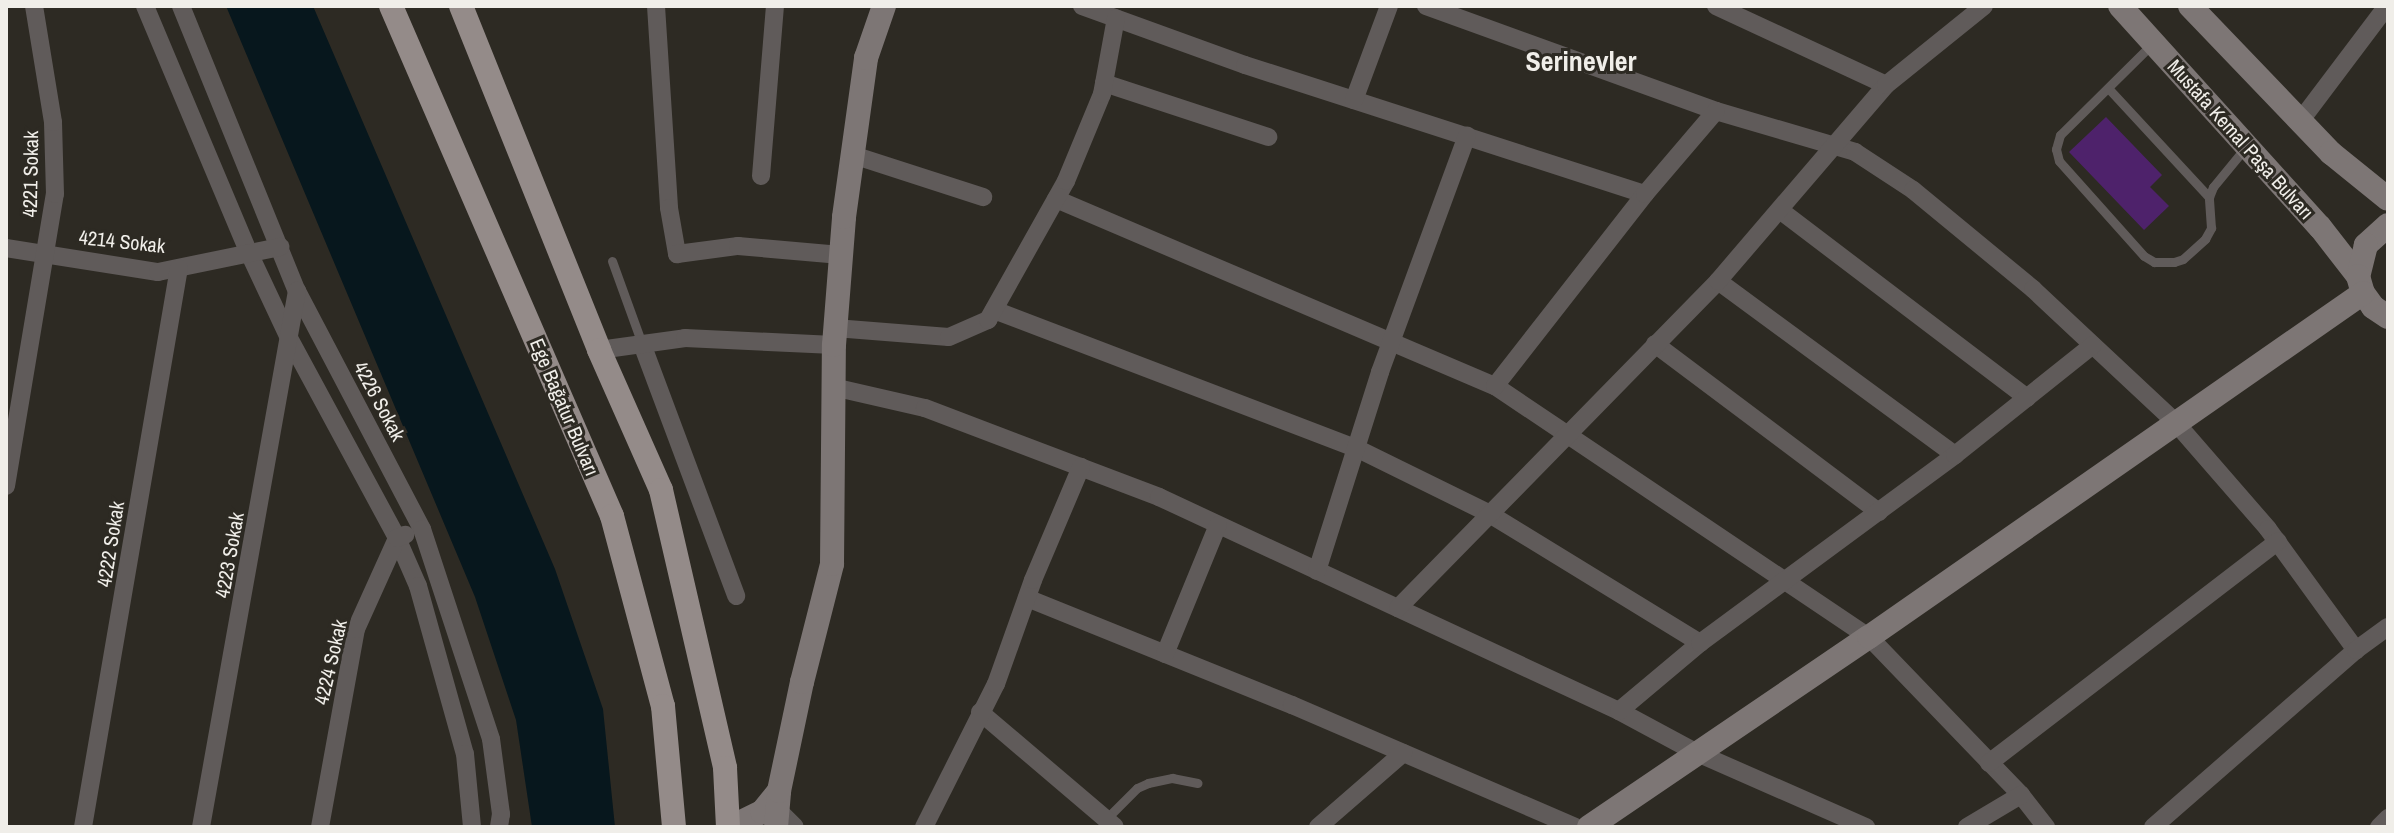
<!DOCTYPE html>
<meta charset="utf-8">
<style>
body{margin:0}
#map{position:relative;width:2394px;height:833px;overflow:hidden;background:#2d2a23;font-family:"Archivo Narrow",sans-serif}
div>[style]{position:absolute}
.water>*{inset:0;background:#07171d}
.building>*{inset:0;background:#4e226b}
.lane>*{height:9px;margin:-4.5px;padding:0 4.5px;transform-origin:4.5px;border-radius:4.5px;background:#605b5a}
.street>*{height:18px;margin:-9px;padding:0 9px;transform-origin:9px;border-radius:9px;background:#605b5a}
.secondary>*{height:24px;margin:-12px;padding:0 12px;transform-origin:12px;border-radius:12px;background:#7d7675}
.primary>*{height:24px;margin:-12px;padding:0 12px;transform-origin:12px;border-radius:12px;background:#948b89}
span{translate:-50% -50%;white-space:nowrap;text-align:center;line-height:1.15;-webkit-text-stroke:6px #2d2a23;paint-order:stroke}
.street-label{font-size:20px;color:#f0eee9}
.district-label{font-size:28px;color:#f0eee9;font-weight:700}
.frame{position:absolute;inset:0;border:8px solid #f0eee9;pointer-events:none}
</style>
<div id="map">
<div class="water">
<i style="clip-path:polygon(226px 6px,313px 6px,555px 569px,603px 709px,615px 827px,532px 827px,516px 720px,475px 597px)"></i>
</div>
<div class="building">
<i style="clip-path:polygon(2106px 117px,2162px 175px,2150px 187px,2169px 206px,2144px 230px,2069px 152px)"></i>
</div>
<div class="lane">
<i style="left:2153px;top:43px;width:131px;rotate:135.3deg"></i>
<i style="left:2060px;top:135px;width:15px;rotate:106deg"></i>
<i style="left:2056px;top:149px;width:12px;rotate:76deg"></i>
<i style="left:2059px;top:161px;width:127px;rotate:48.2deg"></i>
<i style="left:2144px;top:256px;width:12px;rotate:31deg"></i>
<i style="left:2154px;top:262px;width:20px"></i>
<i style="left:2174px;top:262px;width:9px;rotate:-18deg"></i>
<i style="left:2183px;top:259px;width:30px;rotate:-42deg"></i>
<i style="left:2205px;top:239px;width:13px;rotate:-61deg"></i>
<i style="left:2211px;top:228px;width:31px;rotate:-94deg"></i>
<i style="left:2209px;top:197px;width:11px;rotate:-68deg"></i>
<i style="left:2213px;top:187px;width:50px;rotate:-50.6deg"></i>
<i style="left:2108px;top:88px;width:149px;rotate:47.2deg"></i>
<i style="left:612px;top:261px;width:88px;rotate:70.1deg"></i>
<i style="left:1106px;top:819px;width:44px;rotate:-45deg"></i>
<i style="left:1137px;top:788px;width:12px;rotate:-24deg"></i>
<i style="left:1148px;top:783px;width:25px;rotate:-12deg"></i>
<i style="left:1172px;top:778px;width:26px;rotate:11deg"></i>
</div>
<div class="street">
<i style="left:145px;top:6px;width:268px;rotate:67.2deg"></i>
<i style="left:249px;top:253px;width:94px;rotate:64.8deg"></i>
<i style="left:289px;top:338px;width:227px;rotate:61.6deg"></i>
<i style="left:397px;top:538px;width:52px;rotate:66.4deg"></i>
<i style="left:418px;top:586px;width:174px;rotate:74.4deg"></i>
<i style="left:465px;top:754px;width:73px;rotate:84.5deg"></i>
<i style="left:181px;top:6px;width:308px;rotate:67.9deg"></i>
<i style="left:297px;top:291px;width:269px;rotate:62.3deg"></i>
<i style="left:422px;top:529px;width:221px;rotate:71.8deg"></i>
<i style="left:491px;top:739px;width:76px;rotate:82.4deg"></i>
<i style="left:501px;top:814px;width:13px;rotate:99deg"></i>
<i style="left:656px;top:6px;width:202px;rotate:86.3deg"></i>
<i style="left:669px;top:208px;width:47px;rotate:80.1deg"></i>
<i style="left:677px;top:254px;width:62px;rotate:-7.5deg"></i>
<i style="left:738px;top:246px;width:103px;rotate:5deg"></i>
<i style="left:1082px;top:6px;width:173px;rotate:19.9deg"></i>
<i style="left:1245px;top:65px;width:420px;rotate:17.9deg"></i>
<i style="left:1426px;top:6px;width:308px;rotate:19.9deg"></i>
<i style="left:1716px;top:111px;width:145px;rotate:16.4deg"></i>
<i style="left:1855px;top:152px;width:69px;rotate:33.2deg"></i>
<i style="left:1913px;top:190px;width:156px;rotate:39.5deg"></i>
<i style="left:2033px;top:289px;width:196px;rotate:43.1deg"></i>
<i style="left:2176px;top:423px;width:140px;rotate:49deg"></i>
<i style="left:2268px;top:529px;width:150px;rotate:54deg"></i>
<i style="left:1716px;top:6px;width:187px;rotate:24.9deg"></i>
<i style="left:1104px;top:83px;width:173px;rotate:18.2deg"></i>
<i style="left:1354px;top:100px;width:100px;rotate:-69.6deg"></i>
<i style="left:2301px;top:120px;width:143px;rotate:-53deg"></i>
<i style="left:853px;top:155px;width:137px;rotate:17.9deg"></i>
<i style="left:761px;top:176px;width:171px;rotate:-85.3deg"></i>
<i style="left:1056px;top:199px;width:477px;rotate:23.1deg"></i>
<i style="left:1495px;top:386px;width:450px;rotate:33.9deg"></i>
<i style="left:1869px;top:637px;width:219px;rotate:46.1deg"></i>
<i style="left:2021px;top:795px;width:41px;rotate:52deg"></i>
<i style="left:1781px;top:211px;width:309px;rotate:37.2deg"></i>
<i style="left:6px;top:248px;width:154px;rotate:9deg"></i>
<i style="left:158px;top:272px;width:125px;rotate:-11.6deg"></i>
<i style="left:1718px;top:281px;width:294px;rotate:36.3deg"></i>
<i style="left:994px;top:310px;width:387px;rotate:20.9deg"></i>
<i style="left:1356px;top:448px;width:147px;rotate:26.2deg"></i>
<i style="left:1488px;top:513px;width:249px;rotate:31.5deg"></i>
<i style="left:835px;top:328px;width:114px;rotate:4.5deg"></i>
<i style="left:949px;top:337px;width:43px;rotate:-23.6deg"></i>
<i style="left:988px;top:320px;width:159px;rotate:-60.7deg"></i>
<i style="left:1066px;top:181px;width:94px;rotate:-67.5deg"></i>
<i style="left:1102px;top:94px;width:77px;rotate:-79.6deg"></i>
<i style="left:642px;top:344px;width:269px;rotate:69.5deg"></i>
<i style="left:1655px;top:344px;width:280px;rotate:36.9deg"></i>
<i style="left:599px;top:350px;width:87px;rotate:-7.9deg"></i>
<i style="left:685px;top:338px;width:149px;rotate:2.7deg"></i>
<i style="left:1495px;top:386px;width:244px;rotate:-52deg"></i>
<i style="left:1645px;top:194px;width:109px;rotate:-49.5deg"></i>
<i style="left:833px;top:387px;width:94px;rotate:12.9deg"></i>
<i style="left:925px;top:408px;width:250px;rotate:20.8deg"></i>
<i style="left:1159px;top:497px;width:507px;rotate:24.95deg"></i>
<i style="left:1619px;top:711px;width:86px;rotate:28.3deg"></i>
<i style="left:1695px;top:752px;width:187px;rotate:23.7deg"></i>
<i style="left:6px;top:486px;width:296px;rotate:-80.5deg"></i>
<i style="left:55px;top:194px;width:72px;rotate:-91.6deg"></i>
<i style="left:53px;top:122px;width:118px;rotate:-99.3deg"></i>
<i style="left:1317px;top:571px;width:209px;rotate:-72.4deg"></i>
<i style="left:1380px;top:372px;width:252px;rotate:-69.8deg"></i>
<i style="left:1027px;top:598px;width:286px;rotate:22deg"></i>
<i style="left:1292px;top:705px;width:308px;rotate:23.3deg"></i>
<i style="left:1398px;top:608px;width:458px;rotate:-45.6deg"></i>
<i style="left:1718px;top:281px;width:258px;rotate:-49.4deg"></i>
<i style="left:1886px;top:85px;width:126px;rotate:-38.9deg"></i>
<i style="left:1165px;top:654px;width:139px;rotate:-67.7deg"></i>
<i style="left:1619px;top:711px;width:106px;rotate:-40deg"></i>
<i style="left:1700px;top:643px;width:317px;rotate:-36.4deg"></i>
<i style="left:1955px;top:455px;width:176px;rotate:-38.6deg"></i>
<i style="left:980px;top:712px;width:177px;rotate:40.4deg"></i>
<i style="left:1989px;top:763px;width:364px;rotate:-37.5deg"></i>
<i style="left:777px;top:809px;width:25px;rotate:45deg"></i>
<i style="left:83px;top:827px;width:567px;rotate:-80.26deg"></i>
<i style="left:201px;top:827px;width:545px;rotate:-79.85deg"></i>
<i style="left:320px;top:827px;width:201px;rotate:-79.7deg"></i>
<i style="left:356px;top:629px;width:100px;rotate:-65.7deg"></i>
<i style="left:397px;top:538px;width:9px;rotate:-21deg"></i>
<i style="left:924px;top:827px;width:160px;rotate:-63.3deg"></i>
<i style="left:996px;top:684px;width:110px;rotate:-70.4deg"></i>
<i style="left:1033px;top:580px;width:123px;rotate:-67deg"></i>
<i style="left:1318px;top:827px;width:113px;rotate:-41deg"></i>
<i style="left:1967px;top:827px;width:63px;rotate:-30.7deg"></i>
<i style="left:2153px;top:827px;width:269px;rotate:-41.1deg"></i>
<i style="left:2356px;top:650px;width:39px;rotate:-36deg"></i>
<i style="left:2379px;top:827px;width:13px;rotate:-45deg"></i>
</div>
<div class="secondary">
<i style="left:2120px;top:6px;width:298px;rotate:47.9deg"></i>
<i style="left:2320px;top:227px;width:62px;rotate:52.2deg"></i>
<i style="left:2190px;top:6px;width:204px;rotate:46.2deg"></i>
<i style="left:2331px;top:153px;width:73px;rotate:38.9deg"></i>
<i style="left:2388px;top:225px;width:30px;rotate:138deg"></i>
<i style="left:2366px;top:245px;width:32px;rotate:104deg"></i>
<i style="left:2358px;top:276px;width:18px;rotate:74deg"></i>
<i style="left:2363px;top:293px;width:17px;rotate:54deg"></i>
<i style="left:2373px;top:307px;width:18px;rotate:34deg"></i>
<i style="left:731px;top:827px;width:34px;rotate:-26deg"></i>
<i style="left:762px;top:812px;width:27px;rotate:-51deg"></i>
<i style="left:776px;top:827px;width:36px;rotate:-85deg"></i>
<i style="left:779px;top:791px;width:111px;rotate:-78.1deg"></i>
<i style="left:802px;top:682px;width:122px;rotate:-75.7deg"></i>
<i style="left:832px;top:564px;width:219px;rotate:-89.5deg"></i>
<i style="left:834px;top:345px;width:128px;rotate:-85.5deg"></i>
<i style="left:844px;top:217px;width:161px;rotate:-82.1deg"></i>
<i style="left:866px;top:58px;width:55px;rotate:-70.9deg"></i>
<i style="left:1589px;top:827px;width:338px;rotate:-34.2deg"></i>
<i style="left:1869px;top:637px;width:602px;rotate:-34.85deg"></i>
</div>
<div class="primary">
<i style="left:391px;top:6px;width:556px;rotate:66.57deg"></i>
<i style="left:612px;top:516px;width:197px;rotate:75deg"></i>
<i style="left:663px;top:706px;width:121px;rotate:84.8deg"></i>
<i style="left:461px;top:6px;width:371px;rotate:68.1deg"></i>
<i style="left:599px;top:350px;width:153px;rotate:66.1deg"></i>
<i style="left:661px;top:490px;width:285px;rotate:77deg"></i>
<i style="left:725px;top:768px;width:59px;rotate:87.1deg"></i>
</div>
<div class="street-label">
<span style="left:2241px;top:139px;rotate:48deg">Mustafa Kemal Paşa Bulvarı</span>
<span style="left:30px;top:174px;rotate:-89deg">4221 Sokak</span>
<span style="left:122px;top:241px;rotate:6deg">4214 Sokak</span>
<span style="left:380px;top:401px;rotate:62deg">4226 Sokak</span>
<span style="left:565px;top:407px;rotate:67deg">Ege Bağatur Bulvarı</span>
<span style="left:110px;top:544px;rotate:-81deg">4222 Sokak</span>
<span style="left:229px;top:555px;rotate:-80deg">4223 Sokak</span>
<span style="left:330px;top:662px;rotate:-77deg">4224 Sokak</span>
</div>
<div class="district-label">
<span style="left:1581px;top:61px">Serinevler</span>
</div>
<div class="frame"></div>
</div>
